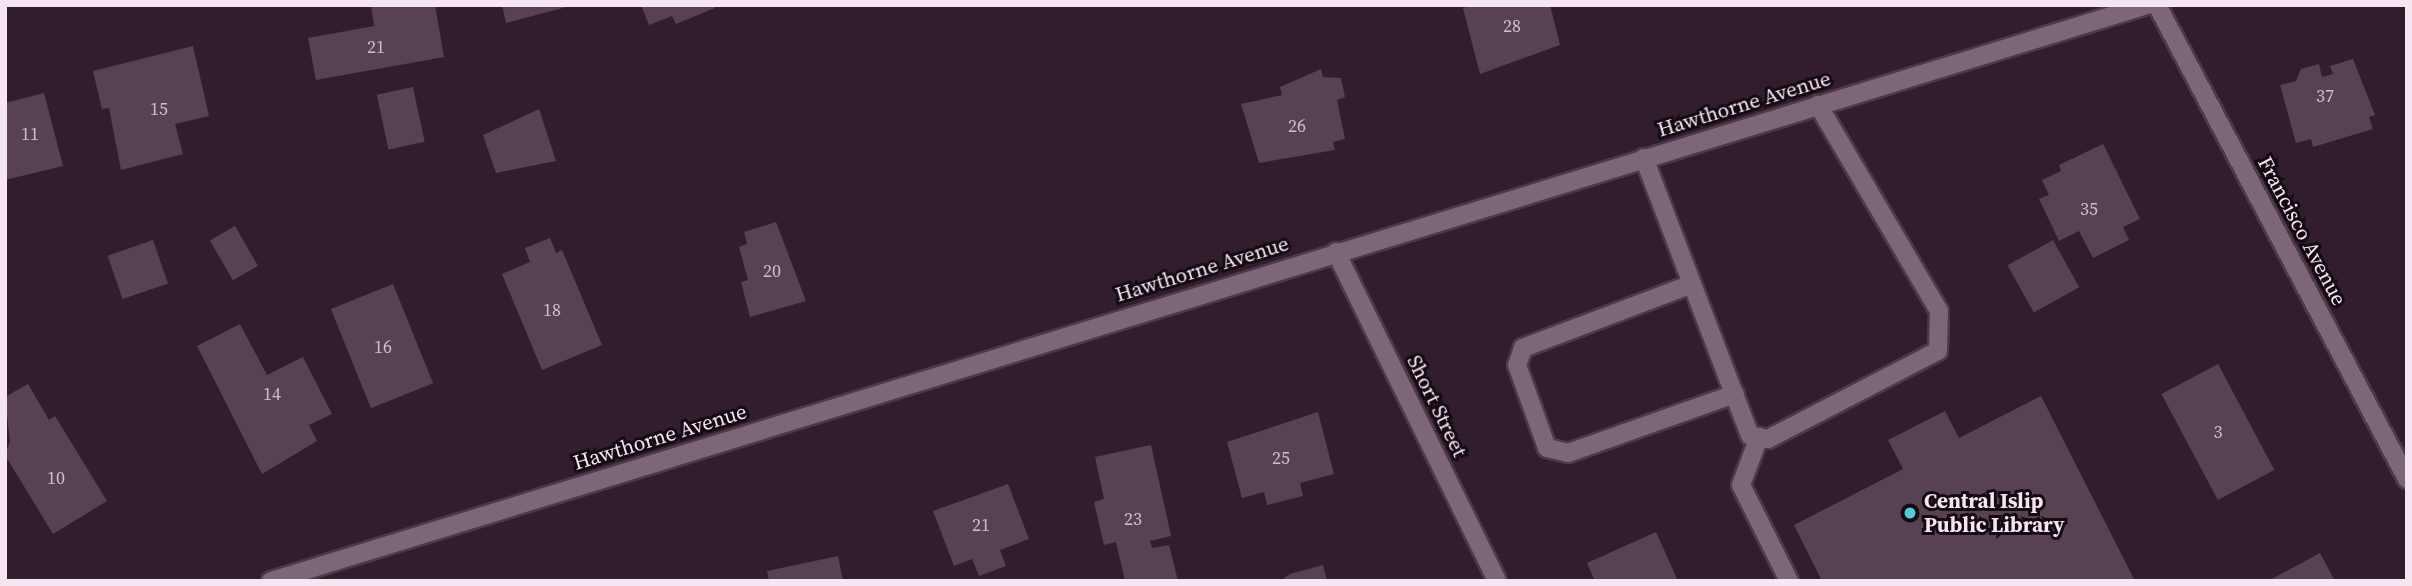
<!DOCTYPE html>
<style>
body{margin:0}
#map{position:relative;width:2412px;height:586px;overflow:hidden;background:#321d2e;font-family:"Source Serif 4",serif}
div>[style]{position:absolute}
.building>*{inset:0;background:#594154;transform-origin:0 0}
.roads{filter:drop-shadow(2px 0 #4d3949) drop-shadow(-2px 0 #4d3949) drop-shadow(0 2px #4d3949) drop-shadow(0 -2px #4d3949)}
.minor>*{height:18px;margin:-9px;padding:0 9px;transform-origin:9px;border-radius:9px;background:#7d6678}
.dots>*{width:19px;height:19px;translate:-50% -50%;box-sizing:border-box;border:4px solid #140b12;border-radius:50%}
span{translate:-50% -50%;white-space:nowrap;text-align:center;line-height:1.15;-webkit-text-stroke:6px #140b12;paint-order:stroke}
.number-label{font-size:18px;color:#cebdca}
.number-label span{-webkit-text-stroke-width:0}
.street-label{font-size:21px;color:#f5e6f1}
.poi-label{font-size:21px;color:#f5e6f1;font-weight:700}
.left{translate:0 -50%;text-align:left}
.frame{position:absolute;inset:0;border:7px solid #f5e6f1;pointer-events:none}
</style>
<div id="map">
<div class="building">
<i style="clip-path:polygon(371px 5px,435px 5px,444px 57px,316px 80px,308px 38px,374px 26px)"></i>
<i style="clip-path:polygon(502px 5px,570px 5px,570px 6px,506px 23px)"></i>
<i style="clip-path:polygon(641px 5px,714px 5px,715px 8px,676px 24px,672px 16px,649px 25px)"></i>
<i style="clip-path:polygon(1474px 5px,1550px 5px,1560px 45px,1480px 74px,1463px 8px)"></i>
<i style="clip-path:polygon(193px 46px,209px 116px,175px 124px,183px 154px,121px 170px,109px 108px,102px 109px,93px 71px)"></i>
<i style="clip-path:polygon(2353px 59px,2375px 115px,2369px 117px,2373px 129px,2313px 147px,2311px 139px,2296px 143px,2280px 85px,2296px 81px,2301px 69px,2319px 64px,2322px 77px,2333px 74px,2330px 66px)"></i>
<i style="clip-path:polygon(1321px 69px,1323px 77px,1341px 78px,1345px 97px,1337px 100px,1345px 139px,1333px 142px,1335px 150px,1259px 163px,1241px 104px,1282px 95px,1280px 87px)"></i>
<i style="left:413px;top:87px;width:56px;height:37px;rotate:78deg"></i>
<i style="clip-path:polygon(44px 93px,63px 166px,5px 180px,5px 103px)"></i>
<i style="clip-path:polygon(539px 109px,556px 161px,496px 173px,483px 135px)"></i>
<i style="clip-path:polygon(2103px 144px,2140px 219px,2123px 227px,2129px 240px,2093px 258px,2079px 231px,2059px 241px,2039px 199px,2049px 195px,2042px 180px,2061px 171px,2059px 165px)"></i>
<i style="clip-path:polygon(776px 222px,806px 301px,750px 317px,741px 282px,748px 280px,739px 247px,747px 244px,744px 232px)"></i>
<i style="left:235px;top:226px;width:46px;height:29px;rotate:60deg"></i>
<i style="clip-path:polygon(550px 238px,556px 253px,562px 250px,602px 345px,542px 370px,502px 274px,530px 262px,525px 248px)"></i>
<i style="left:153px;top:240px;width:46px;height:48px;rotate:71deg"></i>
<i style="left:2053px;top:240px;width:54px;height:52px;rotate:61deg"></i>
<i style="left:393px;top:284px;width:107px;height:67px;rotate:68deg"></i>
<i style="clip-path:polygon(240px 324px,267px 375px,303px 357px,332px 414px,309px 425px,317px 441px,262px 474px,197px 346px)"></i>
<i style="left:2218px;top:364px;width:120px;height:64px;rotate:62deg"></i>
<i style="clip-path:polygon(28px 384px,49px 420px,55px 416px,107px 501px,53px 534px,5px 455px,10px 442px,5px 397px)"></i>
<i style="clip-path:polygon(2041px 396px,2135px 581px,1822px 581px,1794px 525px,1903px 469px,1888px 440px,1945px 411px,1959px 438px)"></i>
<i style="clip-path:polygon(1318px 412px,1334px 474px,1300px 483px,1303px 496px,1267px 505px,1264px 492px,1242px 498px,1227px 442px)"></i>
<i style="clip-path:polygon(1151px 445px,1171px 536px,1150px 541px,1152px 548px,1169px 545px,1178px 581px,1125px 581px,1116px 542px,1104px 545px,1094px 502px,1104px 499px,1095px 457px)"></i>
<i style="clip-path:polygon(1008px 484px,1029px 539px,1000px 550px,1006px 566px,979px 576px,972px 559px,954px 566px,933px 511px)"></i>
<i style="clip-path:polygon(1656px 532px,1678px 581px,1595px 581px,1587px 563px)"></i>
<i style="clip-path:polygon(2320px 553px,2335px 581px,2268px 581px)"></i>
<i style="clip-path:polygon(838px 556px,843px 581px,769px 581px,767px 571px)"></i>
<i style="clip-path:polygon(1323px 565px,1327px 581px,1280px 581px,1290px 574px)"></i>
</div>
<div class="roads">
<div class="minor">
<i style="left:2157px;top:5px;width:536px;rotate:62.19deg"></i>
<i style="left:1644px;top:158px;width:297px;rotate:69.1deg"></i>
<i style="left:1750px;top:435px;width:18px;rotate:13deg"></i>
<i style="left:1768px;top:439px;width:191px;rotate:-27.4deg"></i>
<i style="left:1938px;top:351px;width:40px;rotate:-88.6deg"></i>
<i style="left:1939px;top:311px;width:239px;rotate:-120.4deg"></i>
<i style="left:1336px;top:252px;width:366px;rotate:63.9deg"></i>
<i style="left:1692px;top:284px;width:181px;rotate:159.3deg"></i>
<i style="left:1523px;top:348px;width:18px;rotate:109deg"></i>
<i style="left:1517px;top:365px;width:88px;rotate:70.1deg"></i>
<i style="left:1547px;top:448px;width:22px;rotate:13deg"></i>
<i style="left:1568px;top:453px;width:177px;rotate:-19.5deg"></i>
<i style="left:1759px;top:437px;width:51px;rotate:110.6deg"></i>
<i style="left:1741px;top:485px;width:107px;rotate:63.4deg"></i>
<i style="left:271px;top:581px;width:1962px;rotate:-17.07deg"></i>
</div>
</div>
<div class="dots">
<i style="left:1910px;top:513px;background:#52cbd8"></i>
</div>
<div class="number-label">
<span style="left:1512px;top:26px">28</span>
<span style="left:376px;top:47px">21</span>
<span style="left:2325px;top:96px">37</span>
<span style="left:159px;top:109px">15</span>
<span style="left:1297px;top:126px">26</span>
<span style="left:30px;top:134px">11</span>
<span style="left:2089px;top:209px">35</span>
<span style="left:772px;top:271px">20</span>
<span style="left:552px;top:310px">18</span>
<span style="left:383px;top:347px">16</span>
<span style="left:272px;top:394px">14</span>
<span style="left:2218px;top:432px">3</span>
<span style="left:1281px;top:458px">25</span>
<span style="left:56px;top:478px">10</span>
<span style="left:1133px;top:519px">23</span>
<span style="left:981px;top:525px">21</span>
</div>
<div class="street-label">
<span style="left:1744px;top:104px;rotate:-17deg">Hawthorne Avenue</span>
<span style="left:2302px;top:231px;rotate:62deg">Francisco Avenue</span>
<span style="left:1202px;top:269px;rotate:-17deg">Hawthorne Avenue</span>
<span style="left:1437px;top:406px;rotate:64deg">Short Street</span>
<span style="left:660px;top:437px;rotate:-17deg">Hawthorne Avenue</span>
</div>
<div class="poi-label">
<span class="left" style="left:1924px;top:513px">Central Islip<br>Public Library</span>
</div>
<div class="frame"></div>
</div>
